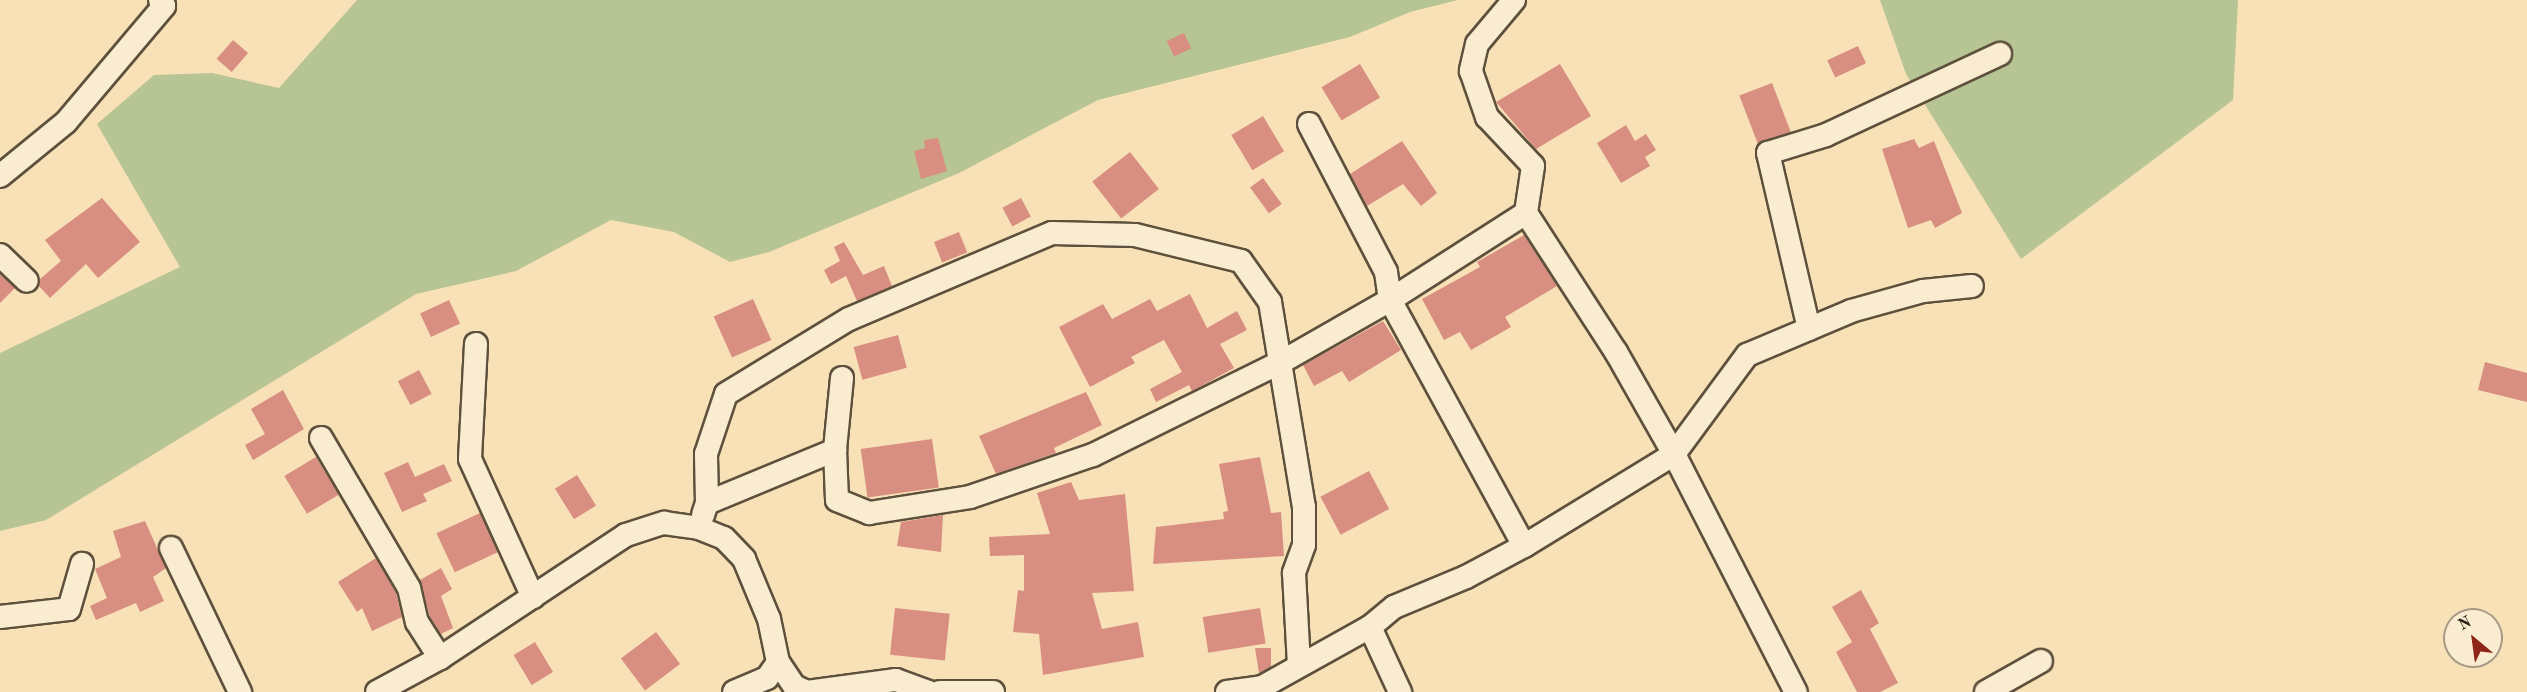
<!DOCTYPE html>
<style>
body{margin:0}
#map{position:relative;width:2527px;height:692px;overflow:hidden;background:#f8e1b6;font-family:"Old Standard TT",serif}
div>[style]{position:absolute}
.green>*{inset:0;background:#b7c493}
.building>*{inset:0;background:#d88f82;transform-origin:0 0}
.roads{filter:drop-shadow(2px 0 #5d503d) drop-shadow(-2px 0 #5d503d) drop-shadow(0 2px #5d503d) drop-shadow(0 -2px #5d503d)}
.minor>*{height:22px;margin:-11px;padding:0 11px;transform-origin:11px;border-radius:11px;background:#faecd0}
span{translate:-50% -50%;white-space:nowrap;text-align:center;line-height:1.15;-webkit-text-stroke:4.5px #faecd0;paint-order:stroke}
.north{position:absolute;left:2443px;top:608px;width:60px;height:60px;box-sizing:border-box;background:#faecd0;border:2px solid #a69a85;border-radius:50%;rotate:331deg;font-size:16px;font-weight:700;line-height:24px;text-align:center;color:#291f15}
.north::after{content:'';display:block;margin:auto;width:21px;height:27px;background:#8f2418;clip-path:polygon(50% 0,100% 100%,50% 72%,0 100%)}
</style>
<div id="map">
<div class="green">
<i style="clip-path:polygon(357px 0,1458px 0,1410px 12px,1350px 37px,1098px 100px,959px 173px,769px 252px,730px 262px,674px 232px,611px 220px,516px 271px,416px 294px,46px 520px,0 531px,0 353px,180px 267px,97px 124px,154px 75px,212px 73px,279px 88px)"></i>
<i style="clip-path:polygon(1880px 0,2238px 0,2233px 100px,2021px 259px,1906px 74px)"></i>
</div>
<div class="building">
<i style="left:1184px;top:33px;width:17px;height:19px;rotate:65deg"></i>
<i style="left:233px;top:40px;width:20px;height:25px;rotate:41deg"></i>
<i style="left:1858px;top:46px;width:19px;height:34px;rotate:65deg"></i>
<i style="left:1360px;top:64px;width:39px;height:45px;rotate:59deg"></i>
<i style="clip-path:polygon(1560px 64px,1591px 116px,1536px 149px,1496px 102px)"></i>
<i style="left:1772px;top:83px;width:53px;height:35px;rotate:69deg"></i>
<i style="left:1263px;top:116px;width:41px;height:37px;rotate:59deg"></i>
<i style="clip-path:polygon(1626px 125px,1635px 141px,1646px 134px,1656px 150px,1645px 157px,1650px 166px,1621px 183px,1597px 143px)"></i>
<i style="clip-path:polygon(938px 138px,947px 171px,921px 179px,914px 151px,925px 148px,924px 140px)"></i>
<i style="clip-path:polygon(1914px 139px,1919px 148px,1934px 141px,1962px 213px,1935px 228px,1931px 220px,1908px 228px,1882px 149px)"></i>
<i style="clip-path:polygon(1402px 141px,1437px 193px,1421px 206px,1403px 184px,1367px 206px,1350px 174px)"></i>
<i style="left:1130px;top:152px;width:47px;height:48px;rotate:52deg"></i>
<i style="left:1263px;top:178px;width:32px;height:16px;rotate:54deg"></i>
<i style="clip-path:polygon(102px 198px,140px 242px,98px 278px,86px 264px,50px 298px,39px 286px,40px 279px,61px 261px,45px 240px)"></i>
<i style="left:1021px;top:198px;width:21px;height:21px;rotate:62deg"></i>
<i style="left:959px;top:232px;width:22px;height:27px;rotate:68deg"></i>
<i style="clip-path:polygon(1524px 235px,1557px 286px,1505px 317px,1511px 327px,1471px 350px,1460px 332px,1444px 340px,1422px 299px,1480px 267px,1477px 262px)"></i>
<i style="clip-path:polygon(844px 242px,863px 275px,884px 266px,892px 286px,857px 301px,846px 276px,831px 284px,824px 270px,840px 261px,834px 247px)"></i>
<i style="clip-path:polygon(0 274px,15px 288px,0 303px)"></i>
<i style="clip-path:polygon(1190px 294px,1207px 328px,1237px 311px,1247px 330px,1220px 344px,1234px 368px,1192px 391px,1189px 385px,1156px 402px,1150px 389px,1182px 372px,1164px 340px,1131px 357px,1135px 363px,1090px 387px,1059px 327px,1103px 304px,1112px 319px,1150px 299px,1157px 311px)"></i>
<i style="left:753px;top:299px;width:45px;height:43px;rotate:66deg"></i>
<i style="left:449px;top:300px;width:26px;height:32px;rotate:65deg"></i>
<i style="clip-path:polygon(1383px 321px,1401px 350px,1349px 382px,1342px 371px,1314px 386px,1303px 365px)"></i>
<i style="left:898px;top:335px;width:34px;height:46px;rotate:75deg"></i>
<i style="clip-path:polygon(2485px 362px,2527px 373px,2527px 402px,2478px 390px)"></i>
<i style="left:419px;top:370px;width:27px;height:24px;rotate:62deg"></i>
<i style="clip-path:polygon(283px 390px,304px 429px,253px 460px,245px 445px,265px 434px,251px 409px)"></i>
<i style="clip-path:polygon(1086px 392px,1102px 425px,1054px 448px,1056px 453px,996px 474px,979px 436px)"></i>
<i style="left:932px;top:439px;width:49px;height:72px;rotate:82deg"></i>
<i style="left:316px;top:457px;width:44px;height:37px;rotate:59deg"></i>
<i style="clip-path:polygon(1260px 457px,1271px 513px,1281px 512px,1284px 556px,1153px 564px,1156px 527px,1224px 519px,1223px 512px,1228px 511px,1219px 464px)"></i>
<i style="clip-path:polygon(408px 462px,415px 477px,444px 464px,452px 481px,423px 494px,427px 501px,402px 512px,384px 473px)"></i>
<i style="left:1369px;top:471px;width:43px;height:55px;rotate:62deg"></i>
<i style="left:577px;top:475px;width:36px;height:26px;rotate:58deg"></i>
<i style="clip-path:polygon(1071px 482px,1079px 500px,1125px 494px,1134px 591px,1092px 593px,1102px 629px,1138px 622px,1144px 657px,1043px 675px,1039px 634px,1013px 632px,1018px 590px,1024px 591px,1024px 555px,990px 556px,989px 537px,1050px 534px,1037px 493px)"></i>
<i style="left:480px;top:513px;width:43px;height:48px;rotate:65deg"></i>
<i style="clip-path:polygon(943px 515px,941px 552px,897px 546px,901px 522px)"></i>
<i style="clip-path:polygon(145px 521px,166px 568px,153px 577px,164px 601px,140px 612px,136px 603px,96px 620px,90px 606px,107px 598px,95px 569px,121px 557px,113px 531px)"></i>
<i style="clip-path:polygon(376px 558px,396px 593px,402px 617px,372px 631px,362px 608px,357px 612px,338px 582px)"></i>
<i style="clip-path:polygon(441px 568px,452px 589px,441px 596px,453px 628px,441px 634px,430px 617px,420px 580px)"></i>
<i style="clip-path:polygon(1861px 590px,1879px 623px,1870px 629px,1898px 683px,1880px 692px,1857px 692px,1836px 652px,1852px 642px,1832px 607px)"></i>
<i style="left:895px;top:608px;width:55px;height:47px;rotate:6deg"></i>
<i style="left:1260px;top:608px;width:36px;height:58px;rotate:81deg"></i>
<i style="left:656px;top:632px;width:40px;height:44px;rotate:53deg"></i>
<i style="left:535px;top:642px;width:35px;height:25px;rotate:59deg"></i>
<i style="clip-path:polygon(1255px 648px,1271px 648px,1271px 667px,1259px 673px)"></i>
</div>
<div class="roads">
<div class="minor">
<i style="left:1514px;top:0;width:57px;rotate:130.1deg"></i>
<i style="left:1477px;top:44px;width:28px;rotate:103deg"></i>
<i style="left:1471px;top:71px;width:49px;rotate:70.8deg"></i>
<i style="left:1487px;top:117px;width:67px;rotate:46.8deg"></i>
<i style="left:1533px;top:166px;width:48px;rotate:98.5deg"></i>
<i style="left:1526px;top:213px;width:166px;rotate:57.1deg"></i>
<i style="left:1616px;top:352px;width:117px;rotate:60.4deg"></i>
<i style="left:1674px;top:454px;width:267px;rotate:62.9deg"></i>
<i style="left:1309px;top:124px;width:167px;rotate:62.5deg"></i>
<i style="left:1386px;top:272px;width:28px;rotate:82deg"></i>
<i style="left:1390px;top:300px;width:280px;rotate:61.4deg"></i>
<i style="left:0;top:176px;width:85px;rotate:-39.3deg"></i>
<i style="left:66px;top:122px;width:152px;rotate:-49.8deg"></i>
<i style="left:164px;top:6px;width:7px;rotate:-124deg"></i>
<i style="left:0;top:255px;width:37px;rotate:44deg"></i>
<i style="left:1809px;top:329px;width:181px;rotate:-103.1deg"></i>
<i style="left:1768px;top:153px;width:61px;rotate:-17.2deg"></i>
<i style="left:1826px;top:135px;width:192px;rotate:-25deg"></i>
<i style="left:476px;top:344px;width:115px;rotate:93deg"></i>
<i style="left:470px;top:459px;width:152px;rotate:65.5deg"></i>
<i style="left:842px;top:378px;width:72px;rotate:95.6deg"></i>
<i style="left:835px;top:450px;width:50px;rotate:87.7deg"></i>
<i style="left:837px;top:500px;width:35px;rotate:22deg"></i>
<i style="left:869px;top:513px;width:102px;rotate:-9deg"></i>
<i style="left:970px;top:497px;width:130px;rotate:-18.9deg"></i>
<i style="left:1093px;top:455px;width:212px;rotate:-26.3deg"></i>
<i style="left:1283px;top:361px;width:123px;rotate:-29.7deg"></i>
<i style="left:1390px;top:300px;width:161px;rotate:-32.6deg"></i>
<i style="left:321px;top:438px;width:174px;rotate:59.6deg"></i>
<i style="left:409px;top:588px;width:35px;rotate:77deg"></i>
<i style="left:417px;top:622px;width:43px;rotate:57.4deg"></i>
<i style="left:707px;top:503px;width:49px;rotate:-91.2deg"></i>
<i style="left:706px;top:454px;width:63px;rotate:-71.6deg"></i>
<i style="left:726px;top:394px;width:144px;rotate:-31.4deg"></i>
<i style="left:849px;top:319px;width:220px;rotate:-23deg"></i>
<i style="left:1052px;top:233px;width:83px;rotate:1.4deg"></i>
<i style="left:1135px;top:235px;width:109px;rotate:13.8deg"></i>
<i style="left:1241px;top:261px;width:50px;rotate:54.7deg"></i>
<i style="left:1270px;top:302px;width:208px;rotate:80.6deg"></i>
<i style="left:1304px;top:507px;width:38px;rotate:90deg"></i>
<i style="left:1304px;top:545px;width:30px;rotate:110deg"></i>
<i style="left:1294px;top:573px;width:92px;rotate:86.9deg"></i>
<i style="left:703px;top:515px;width:13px;rotate:-72deg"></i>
<i style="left:707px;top:503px;width:139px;rotate:-22.5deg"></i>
<i style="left:171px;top:548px;width:160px;rotate:64.4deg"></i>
<i style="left:0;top:617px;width:69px;rotate:-6.6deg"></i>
<i style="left:69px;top:609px;width:47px;rotate:-73.9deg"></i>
<i style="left:1370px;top:627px;width:72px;rotate:65.2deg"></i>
<i style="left:377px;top:692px;width:72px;rotate:-28.4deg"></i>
<i style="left:440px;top:658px;width:223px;rotate:-33.5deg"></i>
<i style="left:626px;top:535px;width:40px;rotate:-18deg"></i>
<i style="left:664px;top:523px;width:35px;rotate:8deg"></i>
<i style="left:699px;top:528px;width:27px;rotate:22deg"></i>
<i style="left:724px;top:538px;width:29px;rotate:46deg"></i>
<i style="left:744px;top:559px;width:65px;rotate:67.4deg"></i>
<i style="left:769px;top:619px;width:44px;rotate:78.2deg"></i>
<i style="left:778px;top:662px;width:29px;rotate:56deg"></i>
<i style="left:794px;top:686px;width:14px;rotate:25deg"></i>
<i style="left:734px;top:692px;width:36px;rotate:-23deg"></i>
<i style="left:767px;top:678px;width:19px;rotate:-55deg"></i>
<i style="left:807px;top:692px;width:90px;rotate:-7.7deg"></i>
<i style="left:896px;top:680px;width:35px;rotate:20deg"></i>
<i style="left:940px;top:692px;width:53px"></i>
<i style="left:1227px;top:692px;width:35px;rotate:-8deg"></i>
<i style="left:1262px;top:687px;width:124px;rotate:-29.1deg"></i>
<i style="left:1370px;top:627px;width:31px;rotate:-40deg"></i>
<i style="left:1394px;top:607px;width:78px;rotate:-22.6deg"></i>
<i style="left:1466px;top:577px;width:66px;rotate:-28.1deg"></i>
<i style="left:1524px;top:546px;width:176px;rotate:-31.5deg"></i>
<i style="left:1674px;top:454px;width:123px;rotate:-53.6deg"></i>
<i style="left:1747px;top:355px;width:113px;rotate:-22.9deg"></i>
<i style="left:1851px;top:311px;width:75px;rotate:-15.5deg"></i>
<i style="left:1923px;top:291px;width:49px;rotate:-5.8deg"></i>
<i style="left:1986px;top:692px;width:63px;rotate:-29.4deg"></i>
</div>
</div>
<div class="north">N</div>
</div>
